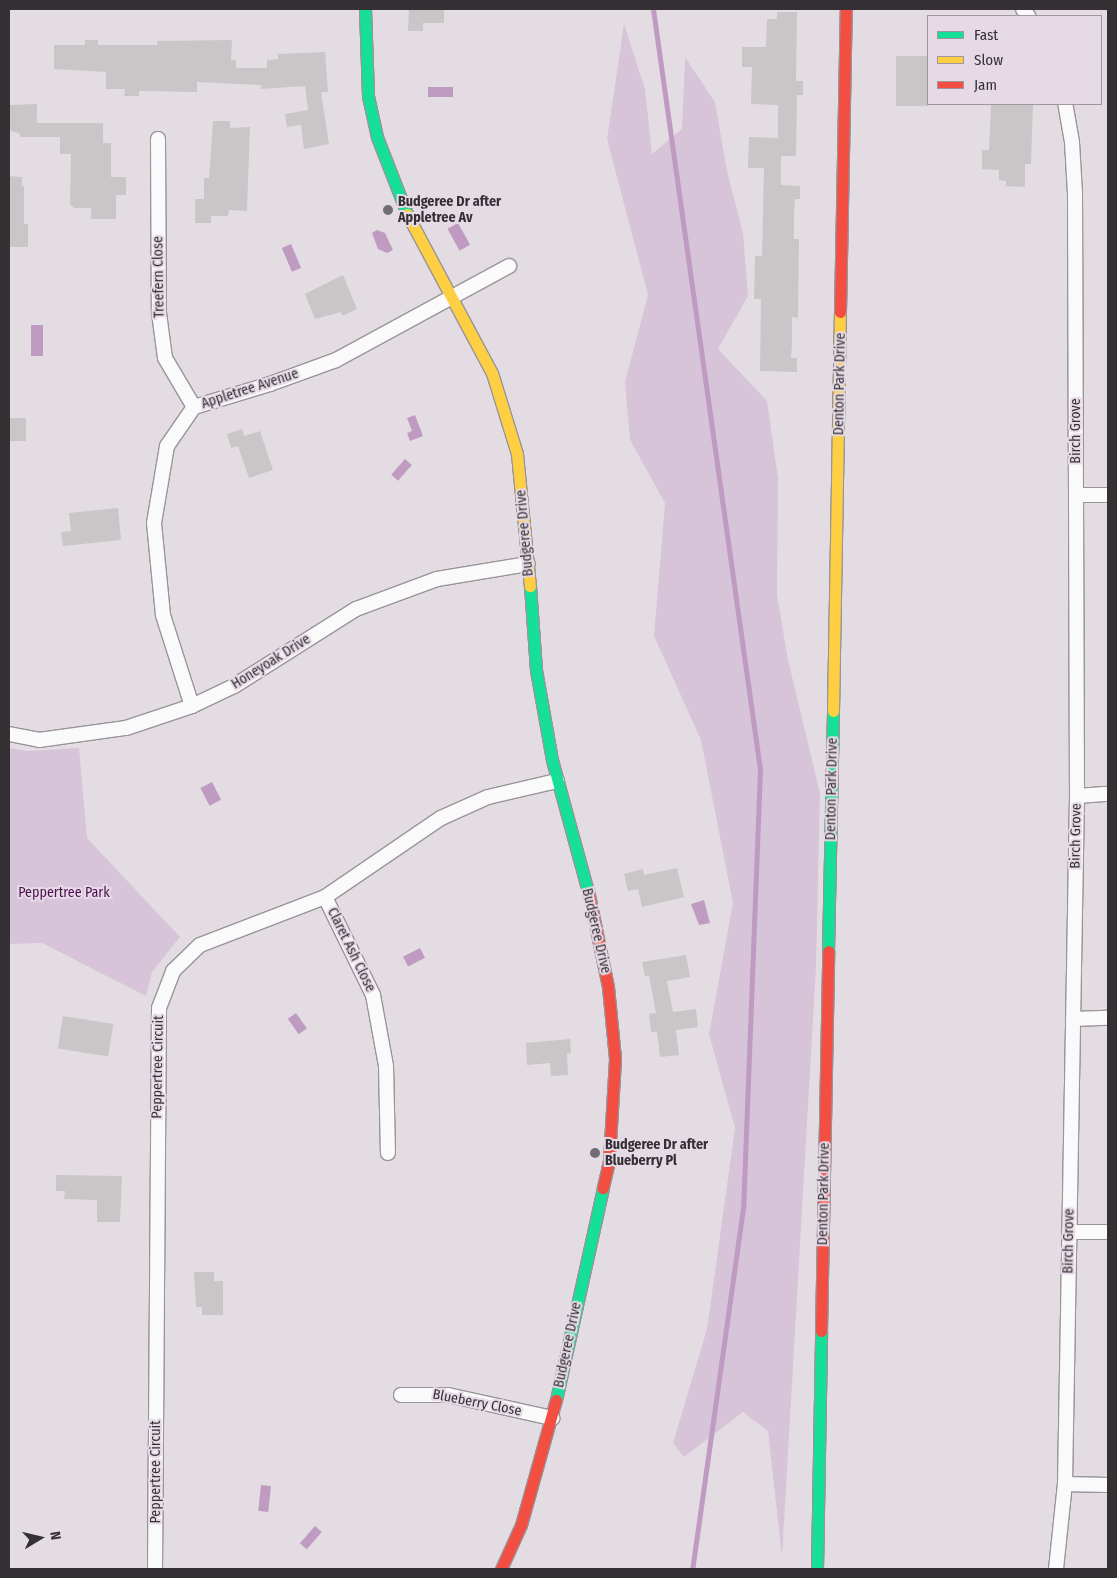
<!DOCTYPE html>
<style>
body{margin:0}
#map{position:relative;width:1117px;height:1578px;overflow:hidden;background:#e3dde3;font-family:"Fira Sans Condensed",sans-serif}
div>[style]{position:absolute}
.green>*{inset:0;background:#d8c4d8}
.water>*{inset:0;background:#bf9ac1;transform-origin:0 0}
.stream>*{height:5px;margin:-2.5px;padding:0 2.5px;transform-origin:2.5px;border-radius:2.5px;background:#bf9ac1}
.building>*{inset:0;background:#c8c6c6;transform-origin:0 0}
.roads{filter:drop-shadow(1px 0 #999499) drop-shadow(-1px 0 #999499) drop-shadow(0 1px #999499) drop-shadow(0 -1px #999499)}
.street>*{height:14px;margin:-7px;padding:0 7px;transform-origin:7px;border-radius:7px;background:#fbfafb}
.fast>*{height:11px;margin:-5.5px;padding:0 5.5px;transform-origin:5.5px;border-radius:5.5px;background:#16e098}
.slow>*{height:11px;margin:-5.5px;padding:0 5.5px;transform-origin:5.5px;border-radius:5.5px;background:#ffcf43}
.jam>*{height:11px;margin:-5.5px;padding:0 5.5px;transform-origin:5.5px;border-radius:5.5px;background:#f24e42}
.dots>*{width:14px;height:14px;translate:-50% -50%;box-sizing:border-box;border:2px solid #e6dae6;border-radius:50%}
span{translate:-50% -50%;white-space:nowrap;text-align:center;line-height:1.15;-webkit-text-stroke:4px #e6dae6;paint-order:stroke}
.poi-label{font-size:14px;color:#343034;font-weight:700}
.left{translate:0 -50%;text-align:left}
.street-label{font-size:14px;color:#343034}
.park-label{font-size:14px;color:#4e0e52}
.frame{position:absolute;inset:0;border:10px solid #343034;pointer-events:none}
.legend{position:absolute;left:927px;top:15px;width:175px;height:90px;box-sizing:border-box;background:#e6dae6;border:1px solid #9f969f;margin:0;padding:6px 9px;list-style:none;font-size:15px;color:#343034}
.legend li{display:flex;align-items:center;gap:10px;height:25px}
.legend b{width:25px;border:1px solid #9f969f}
.north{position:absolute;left:15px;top:1513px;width:50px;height:50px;-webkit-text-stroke:4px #e6dae6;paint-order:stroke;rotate:81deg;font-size:14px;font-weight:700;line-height:20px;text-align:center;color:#343034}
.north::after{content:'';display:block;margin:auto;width:18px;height:22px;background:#343034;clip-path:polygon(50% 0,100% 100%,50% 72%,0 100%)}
</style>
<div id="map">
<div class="green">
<i style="clip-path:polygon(624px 24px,645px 89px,652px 154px,682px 129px,685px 57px,715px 102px,727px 171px,743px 233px,748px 296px,718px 349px,767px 401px,778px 478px,777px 595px,788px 660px,820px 793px,816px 967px,782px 1557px,768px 1431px,743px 1412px,684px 1457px,673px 1443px,707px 1329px,735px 1128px,709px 1034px,733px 903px,701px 740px,654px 636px,665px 503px,630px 440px,625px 382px,648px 295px,607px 139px)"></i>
<i style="clip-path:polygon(9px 748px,27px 751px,79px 748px,87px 838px,180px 937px,152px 972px,146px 996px,42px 943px,9px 944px)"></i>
</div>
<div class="water">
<i style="left:453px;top:87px;width:10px;height:25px;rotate:90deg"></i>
<i style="left:458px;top:223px;width:25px;height:12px;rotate:61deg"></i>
<i style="clip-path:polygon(377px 230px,385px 233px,393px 250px,387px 253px,378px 249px,372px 233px)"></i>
<i style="left:291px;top:244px;width:26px;height:10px;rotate:67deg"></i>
<i style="left:31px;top:325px;width:12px;height:31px"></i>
<i style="clip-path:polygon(415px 415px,423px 436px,410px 441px,407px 433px,412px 431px,407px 418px)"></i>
<i style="left:405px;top:459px;width:9px;height:21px;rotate:41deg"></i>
<i style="left:212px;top:782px;width:20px;height:13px;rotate:63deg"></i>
<i style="clip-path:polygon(704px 900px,710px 923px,699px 925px,691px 904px)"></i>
<i style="left:420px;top:948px;width:11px;height:19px;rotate:63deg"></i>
<i style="left:296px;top:1013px;width:19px;height:10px;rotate:55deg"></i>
<i style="left:261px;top:1485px;width:10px;height:26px;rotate:6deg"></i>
<i style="left:315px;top:1526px;width:9px;height:23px;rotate:41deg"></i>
</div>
<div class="stream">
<i style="left:653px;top:9px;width:767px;rotate:81.99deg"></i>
<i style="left:760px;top:769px;width:439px;rotate:92.2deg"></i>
<i style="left:743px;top:1208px;width:365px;rotate:98deg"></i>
</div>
<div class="building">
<i style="clip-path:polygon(409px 9px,444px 9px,444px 23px,423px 23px,423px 31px,408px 31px)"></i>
<i style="clip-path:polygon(777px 12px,797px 12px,796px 81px,803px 81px,803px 95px,797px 95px,796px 156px,781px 156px,781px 185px,800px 186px,800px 199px,795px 199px,794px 212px,794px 239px,799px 239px,798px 318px,792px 317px,792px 342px,791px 358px,797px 358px,797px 372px,760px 371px,761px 299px,754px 299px,755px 256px,762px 256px,764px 168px,748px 168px,749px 137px,778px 138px,778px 105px,751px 104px,752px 67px,742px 67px,742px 47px,766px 47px,767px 19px,777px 19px)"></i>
<i style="clip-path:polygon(85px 40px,98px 40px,98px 45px,157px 45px,157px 41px,232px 40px,231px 60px,236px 60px,236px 68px,267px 68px,267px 60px,278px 59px,278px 54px,325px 52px,328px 92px,321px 92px,329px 144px,304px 149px,301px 125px,287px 127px,285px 114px,308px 110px,305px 86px,261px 89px,261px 85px,197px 82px,197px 92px,139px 91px,139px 96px,124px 96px,125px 89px,106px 89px,106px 72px,54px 69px,54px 45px,85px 45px)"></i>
<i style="left:896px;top:56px;width:32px;height:50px"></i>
<i style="clip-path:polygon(37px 104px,37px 123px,103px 123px,103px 143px,111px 143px,111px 177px,126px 177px,126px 195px,116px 195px,116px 219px,91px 219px,91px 208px,74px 208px,70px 204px,71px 154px,60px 154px,60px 137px,20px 137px,20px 134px,9px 130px,9px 105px)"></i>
<i style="clip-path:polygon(991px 104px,1033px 104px,1031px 164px,1025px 164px,1025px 187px,1006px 186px,1006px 181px,999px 180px,999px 170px,982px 169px,982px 150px,989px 150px)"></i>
<i style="clip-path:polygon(213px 121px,230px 121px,230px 128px,250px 127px,247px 211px,229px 210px,228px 216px,211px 216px,211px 223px,195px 223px,195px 199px,204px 199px,204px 178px,209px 178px)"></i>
<i style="clip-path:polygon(9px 176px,22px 177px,22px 186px,24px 186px,24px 224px,28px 224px,28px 247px,9px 247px)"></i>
<i style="clip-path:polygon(343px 275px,357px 309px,342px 316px,341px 312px,315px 319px,305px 294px)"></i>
<i style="left:9px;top:418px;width:17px;height:23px"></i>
<i style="clip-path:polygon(242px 429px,244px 436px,260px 431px,273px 470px,249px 478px,238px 446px,231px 448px,227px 434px)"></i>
<i style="clip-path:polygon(118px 508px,121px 540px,63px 546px,61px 532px,71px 531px,69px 513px)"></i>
<i style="clip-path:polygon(677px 868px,684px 897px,642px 907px,638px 889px,628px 891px,624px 874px,643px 869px,644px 875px)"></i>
<i style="clip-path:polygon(686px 955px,690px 977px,667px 981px,673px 1012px,696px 1009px,698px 1027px,676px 1030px,679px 1055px,660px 1057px,657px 1032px,651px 1032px,649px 1014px,656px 1013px,649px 976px,645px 976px,642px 962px)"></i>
<i style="left:63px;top:1016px;width:51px;height:33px;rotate:9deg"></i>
<i style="clip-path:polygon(570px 1039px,571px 1053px,567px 1054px,568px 1075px,551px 1076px,550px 1063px,527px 1065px,526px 1043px)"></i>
<i style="clip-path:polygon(56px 1175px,122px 1176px,120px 1222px,97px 1222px,97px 1200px,64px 1199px,65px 1191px,56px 1191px)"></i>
<i style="clip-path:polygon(194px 1272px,214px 1272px,214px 1281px,223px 1281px,223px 1315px,202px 1315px,202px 1307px,196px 1307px)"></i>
</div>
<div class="roads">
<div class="street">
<i style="left:1023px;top:9px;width:9px;rotate:54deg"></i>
<i style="left:158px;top:139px;width:174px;rotate:89.7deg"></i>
<i style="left:159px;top:313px;width:45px;rotate:82.4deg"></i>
<i style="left:165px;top:358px;width:57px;rotate:59.4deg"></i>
<i style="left:1076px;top:495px;width:32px"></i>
<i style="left:192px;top:706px;width:96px;rotate:-107.7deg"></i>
<i style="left:163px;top:615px;width:92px;rotate:-95.6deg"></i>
<i style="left:154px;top:523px;width:78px;rotate:-80.4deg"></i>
<i style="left:167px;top:446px;width:47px;rotate:-55.3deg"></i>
<i style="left:194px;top:407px;width:79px;rotate:-16.8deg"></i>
<i style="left:270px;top:384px;width:70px;rotate:-20deg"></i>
<i style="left:336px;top:360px;width:197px;rotate:-28.5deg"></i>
<i style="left:9px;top:734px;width:31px;rotate:11deg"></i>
<i style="left:39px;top:740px;width:88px;rotate:-7.9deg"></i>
<i style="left:126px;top:728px;width:70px;rotate:-18.4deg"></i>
<i style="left:192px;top:706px;width:47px;rotate:-25.5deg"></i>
<i style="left:234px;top:686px;width:144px;rotate:-32.3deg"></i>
<i style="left:356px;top:609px;width:86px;rotate:-20.3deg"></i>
<i style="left:437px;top:579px;width:92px;rotate:-9.4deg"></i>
<i style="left:1077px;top:796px;width:31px;rotate:-4deg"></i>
<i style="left:325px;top:897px;width:109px;rotate:63.9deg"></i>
<i style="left:373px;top:995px;width:72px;rotate:79.6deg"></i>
<i style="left:386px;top:1066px;width:87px;rotate:88.7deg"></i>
<i style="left:1073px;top:1019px;width:35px;rotate:-2deg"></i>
<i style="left:1069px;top:1232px;width:39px"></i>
<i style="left:401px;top:1395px;width:47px"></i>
<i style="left:448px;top:1395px;width:107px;rotate:12.5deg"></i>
<i style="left:1065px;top:1484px;width:43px;rotate:1.3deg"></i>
<i style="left:155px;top:1569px;width:561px;rotate:-89.59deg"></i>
<i style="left:159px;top:1008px;width:40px;rotate:-69deg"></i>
<i style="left:173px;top:971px;width:37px;rotate:-44deg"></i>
<i style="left:200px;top:945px;width:134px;rotate:-21deg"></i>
<i style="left:325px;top:897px;width:140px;rotate:-34.3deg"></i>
<i style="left:441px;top:818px;width:51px;rotate:-24.1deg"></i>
<i style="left:488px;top:797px;width:71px;rotate:-13.1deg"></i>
<i style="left:1056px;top:1569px;width:85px;rotate:-84deg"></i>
<i style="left:1065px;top:1484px;width:688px;rotate:-89deg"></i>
<i style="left:1077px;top:796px;width:603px;rotate:-90.19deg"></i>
<i style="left:1075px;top:193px;width:51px;rotate:-93.4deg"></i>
<i style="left:1072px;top:142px;width:39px;rotate:-100deg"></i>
</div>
<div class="fast">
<i style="left:365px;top:9px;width:87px;rotate:88deg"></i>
<i style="left:368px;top:96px;width:42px;rotate:77.6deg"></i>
<i style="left:377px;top:137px;width:83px;rotate:68.7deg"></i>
<i style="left:530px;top:586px;width:84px;rotate:85.9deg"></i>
<i style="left:536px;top:670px;width:91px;rotate:79.9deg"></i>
<i style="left:552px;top:760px;width:140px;rotate:74.7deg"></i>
<i style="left:828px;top:951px;width:240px;rotate:-88.8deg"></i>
<i style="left:556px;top:1400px;width:217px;rotate:-77.5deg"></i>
<i style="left:817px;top:1569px;width:238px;rotate:-89deg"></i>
</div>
<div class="slow">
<i style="left:407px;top:214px;width:180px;rotate:61.9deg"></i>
<i style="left:492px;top:373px;width:85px;rotate:72.8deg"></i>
<i style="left:517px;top:454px;width:133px;rotate:84.4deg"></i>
<i style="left:833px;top:711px;width:399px;rotate:-89deg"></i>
</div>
<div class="jam">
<i style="left:840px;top:312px;width:303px;rotate:-88.9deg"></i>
<i style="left:589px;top:895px;width:94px;rotate:78.3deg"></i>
<i style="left:608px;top:987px;width:72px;rotate:84.4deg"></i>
<i style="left:615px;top:1059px;width:102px;rotate:93.4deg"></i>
<i style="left:609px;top:1161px;width:28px;rotate:103deg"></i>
<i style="left:821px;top:1331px;width:380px;rotate:-88.9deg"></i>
<i style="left:501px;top:1569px;width:48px;rotate:-65.6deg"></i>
<i style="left:521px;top:1525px;width:130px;rotate:-74.4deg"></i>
</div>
</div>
<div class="dots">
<i style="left:388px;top:210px;background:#716d71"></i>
<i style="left:595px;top:1153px;background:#716d71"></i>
</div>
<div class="poi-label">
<span class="left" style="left:398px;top:210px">Budgeree Dr after<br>Appletree Av</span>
<span class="left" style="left:605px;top:1153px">Budgeree Dr after<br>Blueberry Pl</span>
</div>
<div class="street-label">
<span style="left:159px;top:277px;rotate:-91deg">Treefern Close</span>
<span style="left:840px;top:384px;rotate:-89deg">Denton Park Drive</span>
<span style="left:250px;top:389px;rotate:-18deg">Appletree Avenue</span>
<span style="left:1076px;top:431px;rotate:-90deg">Birch Grove</span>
<span style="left:525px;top:533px;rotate:-95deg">Budgeree Drive</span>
<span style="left:271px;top:662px;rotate:-32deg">Honeyoak Drive</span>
<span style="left:832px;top:789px;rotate:-89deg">Denton Park Drive</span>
<span style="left:1076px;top:836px;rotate:-89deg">Birch Grove</span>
<span style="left:596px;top:931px;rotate:77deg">Budgeree Drive</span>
<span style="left:351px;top:950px;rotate:64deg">Claret Ash Close</span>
<span style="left:158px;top:1067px;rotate:-89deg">Peppertree Circuit</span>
<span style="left:824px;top:1194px;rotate:-89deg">Denton Park Drive</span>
<span style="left:1069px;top:1241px;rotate:-89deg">Birch Grove</span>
<span style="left:568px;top:1345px;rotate:-78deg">Budgeree Drive</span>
<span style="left:477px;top:1403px;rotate:11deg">Blueberry Close</span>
<span style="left:156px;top:1472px;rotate:-90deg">Peppertree Circuit</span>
</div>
<div class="park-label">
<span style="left:64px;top:893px">Peppertree Park</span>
</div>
<div class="frame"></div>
<ul class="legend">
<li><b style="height:6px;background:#16e098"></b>Fast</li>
<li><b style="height:6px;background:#ffcf43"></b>Slow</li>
<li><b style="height:6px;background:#f24e42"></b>Jam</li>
</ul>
<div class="north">N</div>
</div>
